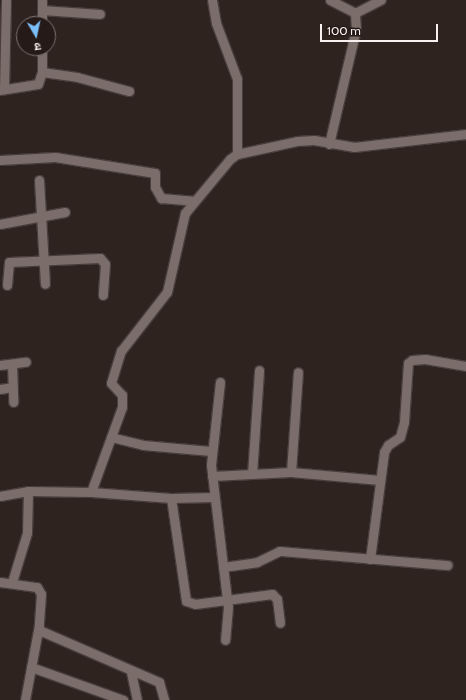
<!DOCTYPE html>
<meta charset="utf-8">
<style>
body{margin:0}
#map{position:relative;width:466px;height:700px;overflow:hidden;background:#2f2320;font-family:Cabin,"Noto Sans Devanagari",sans-serif}
div>[style]{position:absolute}
.roads{filter:drop-shadow(1px 0 #483e3c) drop-shadow(-1px 0 #483e3c) drop-shadow(0 1px #483e3c) drop-shadow(0 -1px #483e3c)}
.minor>*{height:9px;margin:-4.5px;padding:0 4.5px;transform-origin:4.5px;border-radius:4.5px;background:#7b6d69}
span{translate:-50% -50%;white-space:nowrap;text-align:center;line-height:1.15;-webkit-text-stroke:4px #251a17;paint-order:stroke}
.north{position:absolute;left:16px;top:16px;width:40px;height:40px;box-sizing:border-box;background:#251a17;border:1px solid #79706d;border-radius:50%;rotate:171deg;font-size:11px;font-weight:700;line-height:16px;text-align:center;color:#f8f0ee}
.north::after{content:'';display:block;margin:auto;width:14px;height:18px;background:#7abff8;clip-path:polygon(50% 0,100% 100%,50% 72%,0 100%)}
.scale{position:absolute;left:320px;top:24px;width:118px;height:18px;box-sizing:border-box;border:2px solid #f8f0ee;border-top:0;padding-left:5px;font-size:12px;line-height:14px;white-space:nowrap;color:#f8f0ee;-webkit-text-stroke:3px #251a17;paint-order:stroke}
</style>
<div id="map">
<div class="roads">
<div class="minor">
<i style="left:42px;top:0;width:24px;rotate:90deg"></i>
<i style="left:212px;top:0;width:23px;rotate:80deg"></i>
<i style="left:216px;top:23px;width:60px;rotate:69.4deg"></i>
<i style="left:237px;top:79px;width:75px;rotate:90deg"></i>
<i style="left:330px;top:0;width:28px;rotate:27deg"></i>
<i style="left:355px;top:13px;width:29px;rotate:-27deg"></i>
<i style="left:42px;top:10px;width:58px;rotate:3.9deg"></i>
<i style="left:42px;top:72px;width:35px;rotate:8deg"></i>
<i style="left:77px;top:77px;width:54px;rotate:15.1deg"></i>
<i style="left:4px;top:89px;width:89px;rotate:-88.7deg"></i>
<i style="left:0;top:90px;width:38px;rotate:-9deg"></i>
<i style="left:38px;top:84px;width:13px;rotate:-72deg"></i>
<i style="left:42px;top:72px;width:24px;rotate:-90deg"></i>
<i style="left:329px;top:144px;width:118px;rotate:-76.8deg"></i>
<i style="left:356px;top:29px;width:16px;rotate:-94deg"></i>
<i style="left:0;top:160px;width:55px;rotate:-3.1deg"></i>
<i style="left:55px;top:157px;width:101px;rotate:9.1deg"></i>
<i style="left:155px;top:173px;width:14px;rotate:90deg"></i>
<i style="left:155px;top:187px;width:13px;rotate:61deg"></i>
<i style="left:161px;top:198px;width:32px;rotate:5deg"></i>
<i style="left:39px;top:180px;width:104px;rotate:86.7deg"></i>
<i style="left:0;top:224px;width:66px;rotate:-10.5deg"></i>
<i style="left:7px;top:285px;width:23px;rotate:-85deg"></i>
<i style="left:9px;top:262px;width:91px;rotate:-2.5deg"></i>
<i style="left:100px;top:258px;width:8px;rotate:50deg"></i>
<i style="left:105px;top:264px;width:31px;rotate:94deg"></i>
<i style="left:12px;top:364px;width:38px;rotate:88deg"></i>
<i style="left:0;top:365px;width:26px;rotate:-7deg"></i>
<i style="left:220px;top:382px;width:83px;rotate:96.2deg"></i>
<i style="left:211px;top:465px;width:143px;rotate:83.2deg"></i>
<i style="left:228px;top:607px;width:33px;rotate:95deg"></i>
<i style="left:0;top:389px;width:12px;rotate:-9deg"></i>
<i style="left:111px;top:437px;width:33px;rotate:14deg"></i>
<i style="left:143px;top:445px;width:68px;rotate:5deg"></i>
<i style="left:291px;top:472px;width:100px;rotate:-86deg"></i>
<i style="left:252px;top:474px;width:104px;rotate:-86.1deg"></i>
<i style="left:212px;top:476px;width:79px;rotate:-2.9deg"></i>
<i style="left:291px;top:472px;width:89px;rotate:5.1deg"></i>
<i style="left:91px;top:492px;width:90px;rotate:-70deg"></i>
<i style="left:122px;top:407px;width:12px;rotate:-90deg"></i>
<i style="left:122px;top:395px;width:16px;rotate:-133deg"></i>
<i style="left:111px;top:383px;width:34px;rotate:-73deg"></i>
<i style="left:121px;top:351px;width:75px;rotate:-52.1deg"></i>
<i style="left:167px;top:292px;width:81px;rotate:-77.2deg"></i>
<i style="left:185px;top:213px;width:70px;rotate:-50.2deg"></i>
<i style="left:230px;top:159px;width:9px;rotate:-36deg"></i>
<i style="left:237px;top:154px;width:61px;rotate:-12.2deg"></i>
<i style="left:297px;top:141px;width:17px;rotate:-3deg"></i>
<i style="left:314px;top:140px;width:41px;rotate:9.9deg"></i>
<i style="left:354px;top:147px;width:113px;rotate:-6.6deg"></i>
<i style="left:0;top:496px;width:28px;rotate:-10deg"></i>
<i style="left:28px;top:491px;width:63px;rotate:0.9deg"></i>
<i style="left:91px;top:492px;width:80px;rotate:4.3deg"></i>
<i style="left:171px;top:498px;width:43px;rotate:-1.3deg"></i>
<i style="left:171px;top:498px;width:104px;rotate:81.7deg"></i>
<i style="left:186px;top:601px;width:9px;rotate:18deg"></i>
<i style="left:195px;top:604px;width:78px;rotate:-7.4deg"></i>
<i style="left:272px;top:594px;width:7px;rotate:45deg"></i>
<i style="left:277px;top:599px;width:24px;rotate:83deg"></i>
<i style="left:370px;top:559px;width:108px;rotate:-82.5deg"></i>
<i style="left:384px;top:452px;width:8px;rotate:-60deg"></i>
<i style="left:388px;top:445px;width:14px;rotate:-34deg"></i>
<i style="left:400px;top:437px;width:16px;rotate:-75deg"></i>
<i style="left:404px;top:422px;width:59px;rotate:-86.1deg"></i>
<i style="left:408px;top:363px;width:5px;rotate:-37deg"></i>
<i style="left:412px;top:360px;width:13px;rotate:-4deg"></i>
<i style="left:425px;top:359px;width:42px;rotate:9.7deg"></i>
<i style="left:223px;top:567px;width:34px;rotate:-8deg"></i>
<i style="left:257px;top:562px;width:25px;rotate:-26deg"></i>
<i style="left:280px;top:551px;width:168px;rotate:4.8deg"></i>
<i style="left:0;top:582px;width:37px;rotate:8deg"></i>
<i style="left:37px;top:587px;width:8px;rotate:60deg"></i>
<i style="left:41px;top:594px;width:31px;rotate:94deg"></i>
<i style="left:39px;top:625px;width:76px;rotate:100.6deg"></i>
<i style="left:12px;top:582px;width:51px;rotate:-73deg"></i>
<i style="left:27px;top:533px;width:42px;rotate:-88.6deg"></i>
<i style="left:39px;top:630px;width:131px;rotate:23.4deg"></i>
<i style="left:159px;top:682px;width:19px;rotate:74deg"></i>
<i style="left:31px;top:667px;width:98px;rotate:19.7deg"></i>
<i style="left:131px;top:672px;width:29px;rotate:78deg"></i>
</div>
</div>
<div class="north">उ</div>
<div class="scale">100 m</div>
</div>
